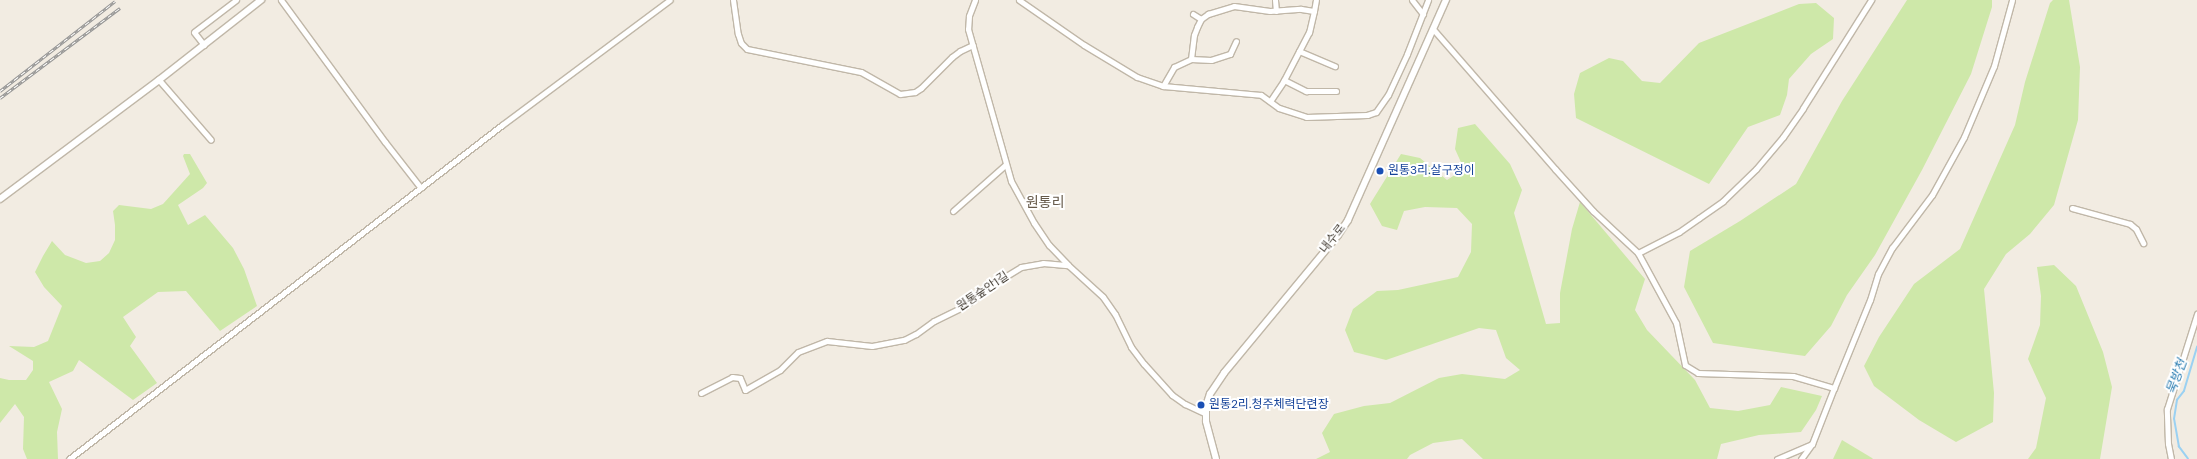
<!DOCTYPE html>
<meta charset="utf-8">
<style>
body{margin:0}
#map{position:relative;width:2197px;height:459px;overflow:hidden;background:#f2ece2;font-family:"DM Sans","Noto Sans KR",sans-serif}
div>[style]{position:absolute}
.green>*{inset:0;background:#cee8a9}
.stream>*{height:1.5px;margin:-0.75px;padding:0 0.75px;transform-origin:0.75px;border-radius:0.75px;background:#9bd1f2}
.roads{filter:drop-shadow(1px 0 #c0b7a8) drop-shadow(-1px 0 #c0b7a8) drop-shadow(0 1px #c0b7a8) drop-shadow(0 -1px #c0b7a8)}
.minor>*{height:5px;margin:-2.5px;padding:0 2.5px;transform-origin:2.5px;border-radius:2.5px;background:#fff}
.tertiary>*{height:6px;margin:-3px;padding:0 3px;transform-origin:3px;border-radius:3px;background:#fff}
.rail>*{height:3px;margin-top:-1.5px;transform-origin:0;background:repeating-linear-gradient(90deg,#fff 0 4.5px,#939393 0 9px);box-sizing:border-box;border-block:1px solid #939393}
.dots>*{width:11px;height:11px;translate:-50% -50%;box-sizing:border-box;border:2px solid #fff;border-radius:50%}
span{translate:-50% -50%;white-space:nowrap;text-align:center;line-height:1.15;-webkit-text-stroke:4px #fff;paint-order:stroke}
.transit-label{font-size:12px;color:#164399}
.left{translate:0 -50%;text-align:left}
.street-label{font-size:12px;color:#433c33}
.water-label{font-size:13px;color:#2a7cb1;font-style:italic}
.quarter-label{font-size:14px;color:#665a4a}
</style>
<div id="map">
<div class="green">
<i style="clip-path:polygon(1907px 0,1992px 0,1992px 7px,1971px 74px,1922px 170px,1875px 255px,1847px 295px,1831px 326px,1805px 356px,1713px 343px,1684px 287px,1690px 251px,1740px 221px,1796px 184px,1842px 101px)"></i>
<i style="clip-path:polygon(2053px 0,2069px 0,2080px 67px,2078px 120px,2054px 205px,2030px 234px,2006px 254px,1984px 289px,1994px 393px,1993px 422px,1956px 442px,1919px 420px,1874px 386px,1864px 366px,1879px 337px,1914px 284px,1960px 249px,2015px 125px,2025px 82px,2050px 3px)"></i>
<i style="clip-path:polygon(1816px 3px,1834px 18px,1833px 39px,1811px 54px,1789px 79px,1787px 95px,1780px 115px,1748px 127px,1709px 184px,1576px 118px,1574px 94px,1580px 73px,1609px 58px,1623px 61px,1642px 81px,1660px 83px,1699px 43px,1799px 4px)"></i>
<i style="clip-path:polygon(1475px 124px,1510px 164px,1522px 190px,1514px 213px,1546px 324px,1560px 323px,1560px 293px,1572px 229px,1580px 202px,1645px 279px,1635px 310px,1647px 330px,1695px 380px,1710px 408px,1738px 411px,1770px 405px,1781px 387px,1822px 396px,1816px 410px,1801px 432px,1759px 435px,1721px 444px,1717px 459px,1483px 459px,1462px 439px,1433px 443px,1410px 455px,1407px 459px,1316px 459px,1330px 452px,1322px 433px,1334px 414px,1364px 406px,1390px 403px,1439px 378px,1462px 374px,1505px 379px,1520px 370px,1506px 358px,1496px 330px,1479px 328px,1386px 360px,1354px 352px,1345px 330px,1353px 309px,1377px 291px,1398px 290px,1458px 277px,1471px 252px,1472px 224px,1457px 208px,1425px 207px,1404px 211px,1397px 230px,1382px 226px,1370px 204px,1401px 154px,1420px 158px,1447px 180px,1464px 169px,1455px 149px,1458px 128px)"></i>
<i style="clip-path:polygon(184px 154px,190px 154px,207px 183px,203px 188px,178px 205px,188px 225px,205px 215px,233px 248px,244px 269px,257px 306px,220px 331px,186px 291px,158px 292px,123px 317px,136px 337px,130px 346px,157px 383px,133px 400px,79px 360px,73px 371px,49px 382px,62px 409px,57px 432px,58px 459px,27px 459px,23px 449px,24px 417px,15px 404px,0 423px,0 378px,9px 380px,26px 380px,33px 370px,33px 361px,9px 346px,34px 347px,48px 341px,62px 306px,44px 287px,35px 272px,43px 256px,52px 241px,65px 255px,86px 263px,100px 261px,109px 253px,115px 240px,115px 225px,113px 211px,119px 205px,151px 209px,163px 204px,190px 174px,183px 156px)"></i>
<i style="clip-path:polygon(2054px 265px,2076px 286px,2103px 352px,2112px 387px,2100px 459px,2028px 459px,2036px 448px,2046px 398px,2028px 359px,2040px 325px,2041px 296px,2037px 267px)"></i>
<i style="clip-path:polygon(1842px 440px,1872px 458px,1873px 459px,1833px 459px)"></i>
</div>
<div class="stream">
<i style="left:2188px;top:459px;width:15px;rotate:-127deg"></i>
<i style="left:2179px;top:447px;width:28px;rotate:-100deg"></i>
<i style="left:2174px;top:419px;width:19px;rotate:-81deg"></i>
<i style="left:2177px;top:400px;width:11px;rotate:-52deg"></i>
<i style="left:2184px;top:391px;width:46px;rotate:-73.5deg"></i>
</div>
<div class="roads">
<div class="minor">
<i style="left:281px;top:0;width:176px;rotate:53.8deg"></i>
<i style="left:385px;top:142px;width:58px;rotate:52deg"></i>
<i style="left:733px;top:0;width:34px;rotate:82deg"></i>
<i style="left:738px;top:34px;width:9px;rotate:72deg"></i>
<i style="left:741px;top:43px;width:8px;rotate:45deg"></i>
<i style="left:747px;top:49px;width:116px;rotate:11.4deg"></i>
<i style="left:861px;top:72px;width:45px;rotate:29.4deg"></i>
<i style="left:900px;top:94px;width:15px;rotate:-8deg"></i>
<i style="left:915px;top:92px;width:7px;rotate:-34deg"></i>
<i style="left:921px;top:88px;width:44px;rotate:-45deg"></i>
<i style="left:952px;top:57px;width:10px;rotate:-37deg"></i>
<i style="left:960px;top:51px;width:14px;rotate:-25deg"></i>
<i style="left:975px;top:0;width:17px;rotate:111deg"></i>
<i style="left:969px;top:16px;width:13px;rotate:94deg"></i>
<i style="left:968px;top:29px;width:158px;rotate:74.2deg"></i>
<i style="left:1011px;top:181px;width:48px;rotate:61.3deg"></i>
<i style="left:1034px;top:223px;width:27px;rotate:56deg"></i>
<i style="left:1049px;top:245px;width:28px;rotate:46deg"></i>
<i style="left:1019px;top:0;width:79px;rotate:34.7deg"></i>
<i style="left:1084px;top:45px;width:62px;rotate:31.1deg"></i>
<i style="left:1137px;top:77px;width:28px;rotate:19deg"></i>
<i style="left:1163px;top:86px;width:98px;rotate:5.2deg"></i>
<i style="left:1261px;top:95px;width:22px;rotate:36deg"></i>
<i style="left:1279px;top:108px;width:28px;rotate:18deg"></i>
<i style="left:1306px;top:117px;width:61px;rotate:-1.9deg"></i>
<i style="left:1367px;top:115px;width:9px;rotate:-18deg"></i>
<i style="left:1376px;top:112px;width:21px;rotate:-55deg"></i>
<i style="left:1388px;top:95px;width:45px;rotate:-65.1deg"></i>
<i style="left:1407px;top:54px;width:58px;rotate:-68.7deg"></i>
<i style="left:1275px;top:0;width:11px;rotate:85deg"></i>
<i style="left:1412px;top:0;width:18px;rotate:52deg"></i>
<i style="left:1314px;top:11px;width:11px;rotate:-80deg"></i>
<i style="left:1193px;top:14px;width:9px;rotate:32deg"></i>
<i style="left:1433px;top:29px;width:186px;rotate:48.9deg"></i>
<i style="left:1555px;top:169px;width:57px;rotate:47.9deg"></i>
<i style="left:1593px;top:211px;width:62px;rotate:43deg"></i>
<i style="left:1638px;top:253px;width:80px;rotate:61.5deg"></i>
<i style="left:1676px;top:323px;width:43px;rotate:77.9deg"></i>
<i style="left:1685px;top:365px;width:15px;rotate:32deg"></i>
<i style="left:1698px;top:373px;width:95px;rotate:1.8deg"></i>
<i style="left:1793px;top:376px;width:43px;rotate:16.3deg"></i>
<i style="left:1834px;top:388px;width:95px;rotate:-67.8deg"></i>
<i style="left:1870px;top:300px;width:27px;rotate:-73deg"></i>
<i style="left:1878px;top:274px;width:30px;rotate:-62deg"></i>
<i style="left:1892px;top:248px;width:66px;rotate:-53deg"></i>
<i style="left:1932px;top:195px;width:66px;rotate:-61.1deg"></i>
<i style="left:1964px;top:137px;width:77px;rotate:-67.1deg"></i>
<i style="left:1994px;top:66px;width:68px;rotate:-74.7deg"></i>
<i style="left:204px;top:45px;width:16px;rotate:-128deg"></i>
<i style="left:194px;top:32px;width:53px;rotate:-37.3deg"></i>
<i style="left:1299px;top:51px;width:39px;rotate:23deg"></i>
<i style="left:1191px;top:59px;width:20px;rotate:3deg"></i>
<i style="left:1211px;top:60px;width:20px;rotate:-18deg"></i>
<i style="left:1230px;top:54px;width:14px;rotate:-65deg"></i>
<i style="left:159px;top:80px;width:79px;rotate:49.1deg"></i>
<i style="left:1284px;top:80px;width:25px;rotate:27deg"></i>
<i style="left:1306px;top:91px;width:30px"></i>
<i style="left:1163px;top:86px;width:22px;rotate:-60deg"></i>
<i style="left:1174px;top:67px;width:19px;rotate:-25deg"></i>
<i style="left:1191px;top:59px;width:24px;rotate:-83deg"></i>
<i style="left:1194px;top:35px;width:9px;rotate:-69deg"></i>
<i style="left:1197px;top:27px;width:9px;rotate:-63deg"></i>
<i style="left:1201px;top:19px;width:9px;rotate:-36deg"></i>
<i style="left:1208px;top:14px;width:27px;rotate:-17deg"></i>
<i style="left:1234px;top:6px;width:36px;rotate:8deg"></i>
<i style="left:1270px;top:11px;width:31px;rotate:-4deg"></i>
<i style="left:1301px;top:9px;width:13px;rotate:9deg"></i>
<i style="left:1314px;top:11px;width:22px;rotate:103deg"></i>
<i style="left:1309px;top:32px;width:56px;rotate:117.5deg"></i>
<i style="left:1283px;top:82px;width:23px;rotate:124deg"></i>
<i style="left:2072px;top:208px;width:60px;rotate:15.4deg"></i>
<i style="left:2130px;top:224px;width:8px;rotate:40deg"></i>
<i style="left:2136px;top:229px;width:16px;rotate:63deg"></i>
<i style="left:953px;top:211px;width:69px;rotate:-41.5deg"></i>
<i style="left:1638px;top:253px;width:46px;rotate:-27.1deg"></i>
<i style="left:1679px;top:232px;width:24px;rotate:-35deg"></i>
<i style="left:1699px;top:218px;width:29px;rotate:-35deg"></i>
<i style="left:1723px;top:201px;width:46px;rotate:-44.1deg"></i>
<i style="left:1756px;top:169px;width:42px;rotate:-49.8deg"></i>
<i style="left:1783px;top:137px;width:35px;rotate:-55deg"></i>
<i style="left:1803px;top:108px;width:128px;rotate:-57.8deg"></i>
<i style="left:701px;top:393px;width:35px;rotate:-27deg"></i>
<i style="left:732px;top:377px;width:8px;rotate:7deg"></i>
<i style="left:740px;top:378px;width:13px;rotate:67deg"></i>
<i style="left:745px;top:390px;width:40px;rotate:-29.7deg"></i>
<i style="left:780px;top:370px;width:25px;rotate:-45deg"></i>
<i style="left:798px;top:352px;width:31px;rotate:-21deg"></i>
<i style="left:827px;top:341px;width:45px;rotate:6.3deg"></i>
<i style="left:872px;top:346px;width:33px;rotate:-11deg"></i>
<i style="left:904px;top:340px;width:13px;rotate:-27deg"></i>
<i style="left:916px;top:334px;width:22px;rotate:-36deg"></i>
<i style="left:934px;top:321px;width:34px;rotate:-26deg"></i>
<i style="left:965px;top:306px;width:26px;rotate:-40deg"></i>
<i style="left:985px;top:289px;width:42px;rotate:-31.4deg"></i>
<i style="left:1021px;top:267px;width:22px;rotate:-10deg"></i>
<i style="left:1043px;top:263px;width:25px;rotate:5deg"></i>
<i style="left:1068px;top:265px;width:47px;rotate:42.4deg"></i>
<i style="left:1103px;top:297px;width:21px;rotate:55deg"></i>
<i style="left:1115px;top:314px;width:37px;rotate:64deg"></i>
<i style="left:1131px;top:347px;width:21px;rotate:53deg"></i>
<i style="left:1144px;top:364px;width:42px;rotate:47.9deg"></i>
<i style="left:1172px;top:395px;width:16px;rotate:35deg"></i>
<i style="left:1185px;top:404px;width:23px;rotate:25deg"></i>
<i style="left:69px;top:459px;width:547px;rotate:-37.65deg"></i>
<i style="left:502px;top:125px;width:209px;rotate:-36.7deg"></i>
<i style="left:1777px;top:459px;width:38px;rotate:-23deg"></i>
<i style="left:1801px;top:459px;width:19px;rotate:-54deg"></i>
<i style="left:1812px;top:444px;width:60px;rotate:-68.6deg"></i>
<i style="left:2171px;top:459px;width:15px;rotate:-101deg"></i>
<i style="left:2168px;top:444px;width:35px;rotate:-92deg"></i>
<i style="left:2167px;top:409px;width:100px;rotate:-72.5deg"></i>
</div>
<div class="tertiary">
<i style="left:0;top:199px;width:199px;rotate:-36.8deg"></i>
<i style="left:159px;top:80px;width:130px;rotate:-38.1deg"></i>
<i style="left:1216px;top:459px;width:39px;rotate:-105deg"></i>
<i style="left:1206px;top:421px;width:15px;rotate:-90deg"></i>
<i style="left:1206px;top:406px;width:13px;rotate:-72deg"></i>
<i style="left:1210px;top:394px;width:25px;rotate:-56deg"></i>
<i style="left:1224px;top:373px;width:179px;rotate:-50.4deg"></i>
<i style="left:1338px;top:235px;width:18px;rotate:-56deg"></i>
<i style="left:1348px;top:220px;width:241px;rotate:-66deg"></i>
</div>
</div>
<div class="rail">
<i style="left:0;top:91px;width:146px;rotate:-38deg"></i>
<i style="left:0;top:98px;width:150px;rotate:-36.9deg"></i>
</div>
<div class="dots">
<i style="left:1380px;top:171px;background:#1a4fb4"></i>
<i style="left:1201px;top:405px;background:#1a4fb4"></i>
</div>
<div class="transit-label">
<span class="left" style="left:1388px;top:171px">원통3리.살구정이</span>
<span class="left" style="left:1209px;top:405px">원통2리.청주체력단련장</span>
</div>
<div class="street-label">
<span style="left:1333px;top:239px;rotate:-52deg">내수로</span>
<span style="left:983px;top:292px;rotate:-34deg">원통숲안1길</span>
</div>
<div class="water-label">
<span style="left:2177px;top:377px;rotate:-69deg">묵방천</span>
</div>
<div class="quarter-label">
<span style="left:1045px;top:202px">원통리</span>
</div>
</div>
